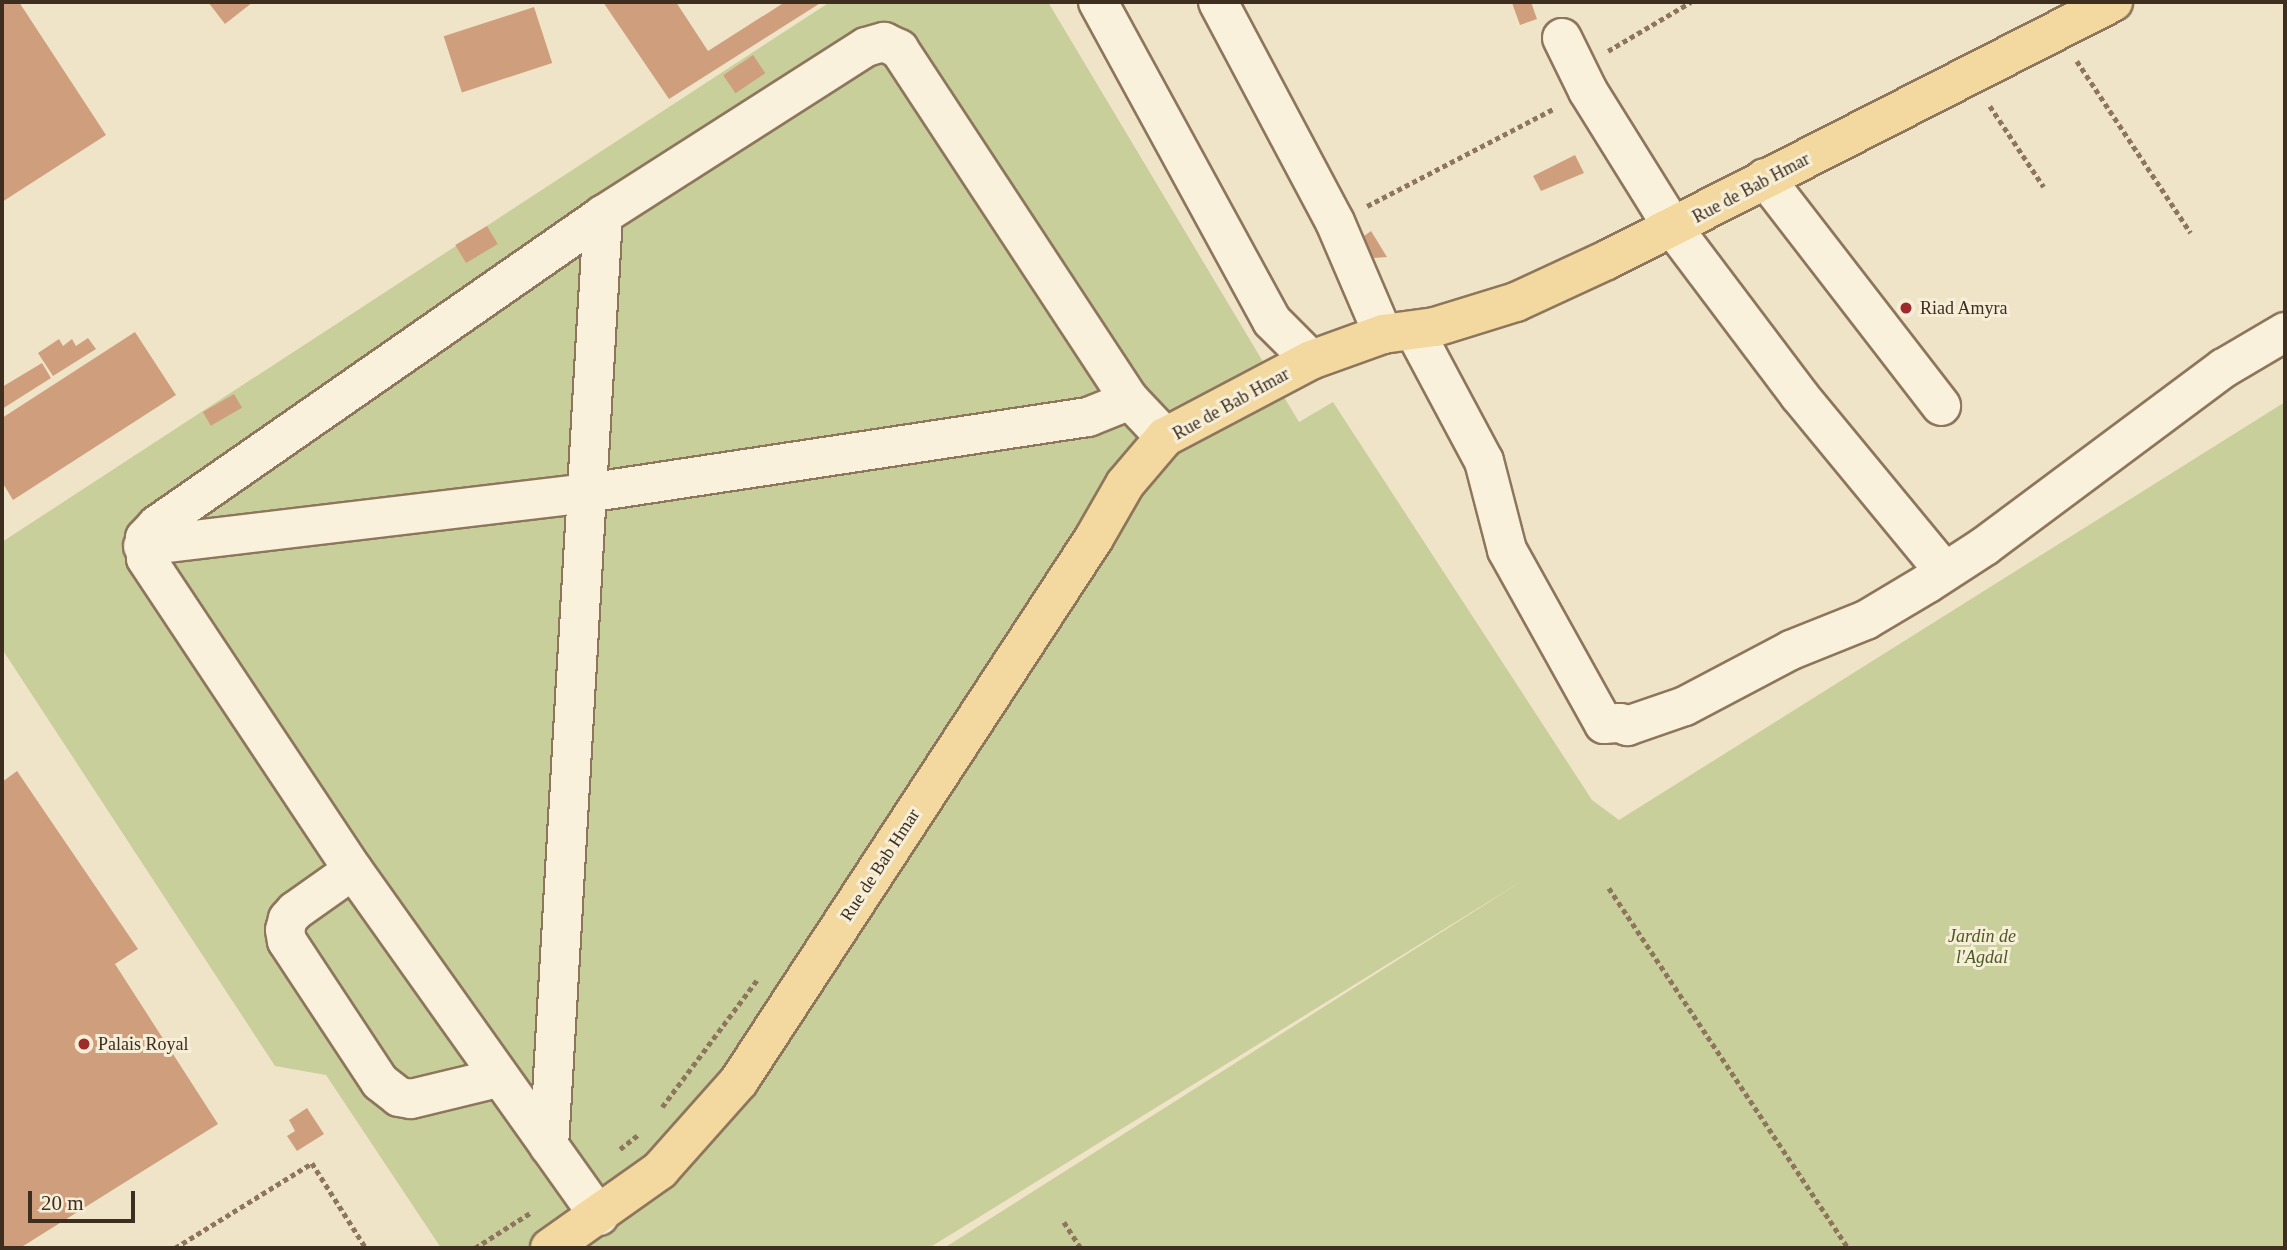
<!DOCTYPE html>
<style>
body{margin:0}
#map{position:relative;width:2287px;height:1250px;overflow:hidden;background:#f0e4c8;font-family:Georgia,serif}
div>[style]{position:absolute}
.green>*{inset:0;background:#c9cf9b}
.building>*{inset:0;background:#cf9f7d;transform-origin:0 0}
.path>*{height:4.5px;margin-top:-2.25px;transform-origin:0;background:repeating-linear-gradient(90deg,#8d765c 0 5px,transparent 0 8.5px)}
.roads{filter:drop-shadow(2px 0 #8d765c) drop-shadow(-2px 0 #8d765c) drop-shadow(0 2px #8d765c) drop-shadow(0 -2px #8d765c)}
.minor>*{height:38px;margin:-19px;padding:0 19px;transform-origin:19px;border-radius:19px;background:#faf1dc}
.major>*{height:38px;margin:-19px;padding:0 19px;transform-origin:19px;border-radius:19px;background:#f3d9a0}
.dots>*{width:19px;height:19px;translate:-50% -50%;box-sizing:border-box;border:4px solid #f7eed8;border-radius:50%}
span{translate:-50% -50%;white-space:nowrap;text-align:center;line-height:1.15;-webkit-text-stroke:6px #f7eed8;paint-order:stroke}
.street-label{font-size:18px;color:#3d2e20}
.poi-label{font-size:18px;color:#3d2e20}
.left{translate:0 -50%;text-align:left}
.park-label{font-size:18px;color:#4d5a26;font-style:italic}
.frame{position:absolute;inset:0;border:4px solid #3d2e20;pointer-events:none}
.scale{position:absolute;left:28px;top:1191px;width:107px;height:32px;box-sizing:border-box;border:4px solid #3d2e20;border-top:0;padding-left:9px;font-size:21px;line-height:24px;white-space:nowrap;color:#3d2e20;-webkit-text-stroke:5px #f7eed8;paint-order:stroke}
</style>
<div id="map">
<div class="green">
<i style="clip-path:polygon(830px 2px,1048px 2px,1299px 422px,1333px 402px,1592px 800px,1619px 820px,2285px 402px,2285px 1248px,944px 1248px,1530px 876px,929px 1248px,441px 1248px,326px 1075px,275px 1066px,2px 649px,2px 542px)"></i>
</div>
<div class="building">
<i style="clip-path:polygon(2px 2px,19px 2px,106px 135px,2px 202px)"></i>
<i style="clip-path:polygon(208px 2px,253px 2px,225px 24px)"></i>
<i style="clip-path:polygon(603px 2px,676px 2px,708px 51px,785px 2px,822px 2px,669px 99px)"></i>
<i style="clip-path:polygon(1514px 2px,1531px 2px,1537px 19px,1520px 25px,1512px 3px)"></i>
<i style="left:534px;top:7px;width:59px;height:95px;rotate:72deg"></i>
<i style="left:753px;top:55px;width:22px;height:36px;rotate:56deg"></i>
<i style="clip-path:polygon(1575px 155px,1584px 173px,1541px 191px,1533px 176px)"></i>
<i style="left:487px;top:226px;width:21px;height:37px;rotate:59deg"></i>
<i style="clip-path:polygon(1371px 231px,1387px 257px,1374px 258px,1364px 236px)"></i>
<i style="clip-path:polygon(135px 332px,176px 395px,13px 500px,2px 482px,2px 418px)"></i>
<i style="clip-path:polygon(88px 338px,96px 349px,53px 376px,38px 353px,59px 339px,63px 346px,72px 339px,76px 346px)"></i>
<i style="clip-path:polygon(42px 363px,51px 378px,2px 409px,2px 387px)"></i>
<i style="left:234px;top:394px;width:16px;height:36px;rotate:60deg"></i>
<i style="clip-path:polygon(17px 771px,138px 949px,115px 964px,218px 1124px,20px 1248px,2px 1248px,2px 782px)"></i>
<i style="clip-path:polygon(307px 1108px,324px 1134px,297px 1151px,287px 1136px,295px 1131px,289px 1120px)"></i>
</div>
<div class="path">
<i style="left:1608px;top:51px;width:96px;rotate:-30.6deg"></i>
<i style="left:2077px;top:61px;width:206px;rotate:56.5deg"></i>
<i style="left:1990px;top:106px;width:97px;rotate:56.3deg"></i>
<i style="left:1367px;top:206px;width:212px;rotate:-27.5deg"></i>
<i style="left:1609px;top:888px;width:432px;rotate:56.4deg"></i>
<i style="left:662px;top:1107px;width:159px;rotate:-53.2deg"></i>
<i style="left:620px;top:1149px;width:23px;rotate:-38deg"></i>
<i style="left:1064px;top:1222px;width:31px;rotate:57deg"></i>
<i style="left:175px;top:1248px;width:161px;rotate:-31.8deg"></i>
<i style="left:312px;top:1163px;width:101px;rotate:57.6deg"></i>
<i style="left:475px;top:1248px;width:65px;rotate:-32.5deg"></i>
</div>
<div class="roads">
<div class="minor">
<i style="left:1098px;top:2px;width:363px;rotate:61.4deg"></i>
<i style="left:1272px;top:321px;width:55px;rotate:45deg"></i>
<i style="left:1218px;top:2px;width:249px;rotate:62deg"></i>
<i style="left:1335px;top:222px;width:122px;rotate:66.8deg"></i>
<i style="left:1562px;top:38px;width:59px;rotate:63.9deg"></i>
<i style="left:1588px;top:91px;width:163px;rotate:58.1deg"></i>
<i style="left:1674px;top:229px;width:208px;rotate:53deg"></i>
<i style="left:1799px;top:395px;width:229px;rotate:50.5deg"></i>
<i style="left:1765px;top:178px;width:288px;rotate:52.3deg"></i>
<i style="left:1415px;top:332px;width:146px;rotate:61.9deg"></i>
<i style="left:1484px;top:461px;width:92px;rotate:75.5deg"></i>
<i style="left:1507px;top:550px;width:199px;rotate:60.9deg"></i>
<i style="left:1604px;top:724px;width:16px;rotate:-4deg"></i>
<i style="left:1620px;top:723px;width:8px;rotate:23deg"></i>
<i style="left:1627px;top:726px;width:61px;rotate:-19deg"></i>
<i style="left:1685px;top:706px;width:120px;rotate:-27.8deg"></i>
<i style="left:1791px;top:650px;width:81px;rotate:-21.8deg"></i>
<i style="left:1866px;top:620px;width:72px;rotate:-30.8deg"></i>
<i style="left:1928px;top:583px;width:68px;rotate:-33deg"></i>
<i style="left:1985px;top:546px;width:298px;rotate:-36.7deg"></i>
<i style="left:2224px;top:368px;width:71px;rotate:-30.5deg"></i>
<i style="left:143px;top:546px;width:447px;rotate:-6.8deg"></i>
<i style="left:587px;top:493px;width:507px;rotate:-8.63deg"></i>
<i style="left:1088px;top:417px;width:45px;rotate:-22deg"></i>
<i style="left:353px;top:870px;width:71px;rotate:144.7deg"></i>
<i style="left:295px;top:911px;width:11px;rotate:131deg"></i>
<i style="left:288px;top:919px;width:11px;rotate:105deg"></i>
<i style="left:285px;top:930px;width:11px;rotate:80deg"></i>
<i style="left:287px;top:941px;width:169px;rotate:56.6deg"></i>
<i style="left:380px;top:1082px;width:24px;rotate:38deg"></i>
<i style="left:399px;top:1097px;width:12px;rotate:9deg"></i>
<i style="left:411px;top:1099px;width:89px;rotate:-13.6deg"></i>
<i style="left:549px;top:1146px;width:933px;rotate:-86.68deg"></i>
<i style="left:599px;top:1216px;width:425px;rotate:-125.4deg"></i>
<i style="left:353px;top:870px;width:374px;rotate:-123.6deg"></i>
<i style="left:146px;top:558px;width:20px;rotate:-93deg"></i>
<i style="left:145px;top:538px;width:18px;rotate:-47deg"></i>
<i style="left:157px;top:525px;width:543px;rotate:-34.8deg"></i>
<i style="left:603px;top:215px;width:312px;rotate:-32.6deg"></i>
<i style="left:866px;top:47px;width:19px;rotate:-16deg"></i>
<i style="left:884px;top:42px;width:17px;rotate:25deg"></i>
<i style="left:899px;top:49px;width:420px;rotate:56.7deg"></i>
<i style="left:1130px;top:400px;width:51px;rotate:46.6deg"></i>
</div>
<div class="major">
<i style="left:550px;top:1248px;width:135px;rotate:-35.3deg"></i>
<i style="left:660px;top:1170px;width:119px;rotate:-48.4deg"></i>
<i style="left:739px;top:1081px;width:649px;rotate:-56.82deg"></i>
<i style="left:1094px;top:538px;width:62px;rotate:-60.1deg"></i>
<i style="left:1125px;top:484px;width:62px;rotate:-49.6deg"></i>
<i style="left:1165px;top:437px;width:165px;rotate:-27.8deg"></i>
<i style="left:1311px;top:360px;width:77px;rotate:-19.9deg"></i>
<i style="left:1383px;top:334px;width:52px;rotate:-7.7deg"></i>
<i style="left:1435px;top:327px;width:85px;rotate:-17.2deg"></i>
<i style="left:1516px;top:302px;width:100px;rotate:-24.8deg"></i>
<i style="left:1607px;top:260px;width:568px;rotate:-27.02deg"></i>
</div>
</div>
<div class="dots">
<i style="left:1906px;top:308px;background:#9e2a2b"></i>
<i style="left:84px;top:1044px;background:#9e2a2b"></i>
</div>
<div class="street-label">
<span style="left:1751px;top:188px;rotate:-28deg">Rue de Bab Hmar</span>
<span style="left:1231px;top:404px;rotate:-29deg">Rue de Bab Hmar</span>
<span style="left:880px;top:865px;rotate:-57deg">Rue de Bab Hmar</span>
</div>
<div class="poi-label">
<span class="left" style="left:1920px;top:308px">Riad Amyra</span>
<span class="left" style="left:98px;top:1044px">Palais Royal</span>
</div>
<div class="park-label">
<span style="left:1982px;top:947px">Jardin de<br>l'Agdal</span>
</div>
<div class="frame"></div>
<div class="scale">20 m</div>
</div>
